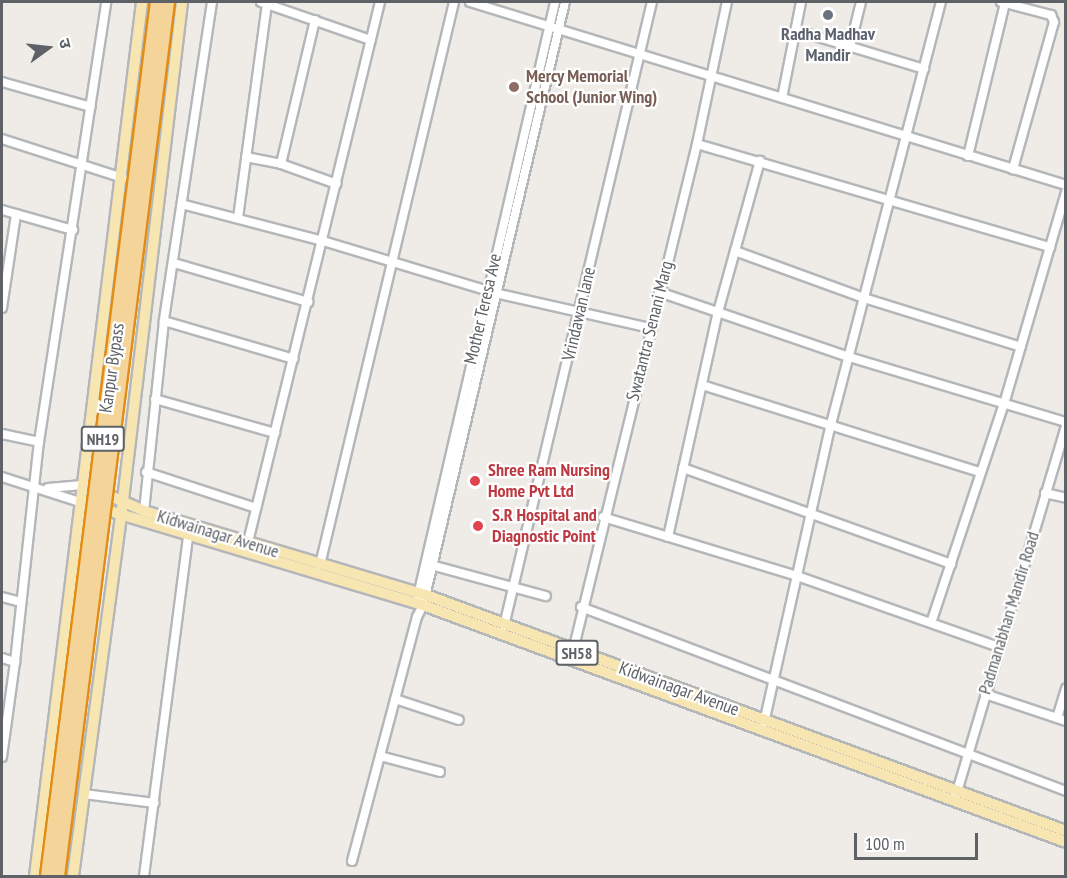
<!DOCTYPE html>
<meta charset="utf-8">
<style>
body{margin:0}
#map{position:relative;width:1067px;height:878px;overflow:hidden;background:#efece7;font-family:"PT Sans Narrow","Noto Sans Devanagari",sans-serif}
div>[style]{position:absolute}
.roads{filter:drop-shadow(2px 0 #b4b7ba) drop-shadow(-2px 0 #b4b7ba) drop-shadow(0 2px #b4b7ba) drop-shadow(0 -2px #b4b7ba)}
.minor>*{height:8px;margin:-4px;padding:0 4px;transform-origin:4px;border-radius:4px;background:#fff}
.major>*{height:10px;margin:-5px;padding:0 5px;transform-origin:5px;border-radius:5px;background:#f8e6b2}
.bridges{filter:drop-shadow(2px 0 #e28c13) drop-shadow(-2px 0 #e28c13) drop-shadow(0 2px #e28c13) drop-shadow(0 -2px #e28c13)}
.highway-bridge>*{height:12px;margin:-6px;padding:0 6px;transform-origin:6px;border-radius:6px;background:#f4d498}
.dots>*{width:16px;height:16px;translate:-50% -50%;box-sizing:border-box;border:3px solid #fff;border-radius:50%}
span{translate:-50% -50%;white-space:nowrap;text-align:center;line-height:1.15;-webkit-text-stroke:4.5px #fff;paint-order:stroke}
.shield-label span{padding:2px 4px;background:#fff;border:2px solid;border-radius:4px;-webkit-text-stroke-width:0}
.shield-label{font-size:16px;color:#5e6266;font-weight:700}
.worship-label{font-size:18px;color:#5b616d;font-weight:700}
.education-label{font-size:18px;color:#785e54;font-weight:700}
.left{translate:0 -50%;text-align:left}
.street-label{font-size:18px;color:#5e6266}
.health-label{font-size:18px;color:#be3a42;font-weight:700}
.frame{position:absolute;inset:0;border:3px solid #5e6266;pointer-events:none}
.north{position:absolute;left:18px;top:18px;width:60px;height:60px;-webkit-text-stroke:4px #fff;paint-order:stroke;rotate:75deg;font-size:16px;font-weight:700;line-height:24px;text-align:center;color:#5e6266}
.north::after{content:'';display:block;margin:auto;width:21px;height:27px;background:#5e6266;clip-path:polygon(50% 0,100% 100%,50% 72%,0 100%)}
.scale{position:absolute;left:854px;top:833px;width:124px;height:27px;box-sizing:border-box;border:3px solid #5e6266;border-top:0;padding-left:8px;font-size:18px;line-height:21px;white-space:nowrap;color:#5e6266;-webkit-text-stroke:4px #fff;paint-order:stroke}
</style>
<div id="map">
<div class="roads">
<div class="minor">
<i style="left:212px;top:2px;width:323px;rotate:98.6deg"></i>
<i style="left:164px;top:321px;width:135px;rotate:16.3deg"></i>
<i style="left:261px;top:2px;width:116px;rotate:19.1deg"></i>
<i style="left:470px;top:2px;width:623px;rotate:17.07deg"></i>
<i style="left:1001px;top:2px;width:52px;rotate:14.6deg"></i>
<i style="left:1051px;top:15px;width:8px;rotate:67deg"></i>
<i style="left:1054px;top:22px;width:153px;rotate:105.6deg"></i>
<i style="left:315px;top:20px;width:148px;rotate:103.3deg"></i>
<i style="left:281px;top:164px;width:59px;rotate:19.7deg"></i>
<i style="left:795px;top:30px;width:135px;rotate:16.8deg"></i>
<i style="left:850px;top:47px;width:46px;rotate:-76.3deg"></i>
<i style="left:2px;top:82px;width:92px;rotate:15.7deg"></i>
<i style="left:782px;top:98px;width:98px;rotate:-78.8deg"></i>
<i style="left:2px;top:139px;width:127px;rotate:17.9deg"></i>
<i style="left:697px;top:144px;width:368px;rotate:16.3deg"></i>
<i style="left:968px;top:156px;width:157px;rotate:-76.4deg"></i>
<i style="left:246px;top:157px;width:36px;rotate:11deg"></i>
<i style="left:185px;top:205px;width:143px;rotate:14.6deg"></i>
<i style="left:323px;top:241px;width:180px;rotate:16.8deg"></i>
<i style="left:495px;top:293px;width:159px;rotate:12.7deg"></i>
<i style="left:2px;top:210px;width:74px;rotate:15.7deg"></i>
<i style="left:238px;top:218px;width:216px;rotate:-82.3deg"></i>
<i style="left:735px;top:251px;width:137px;rotate:20deg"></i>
<i style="left:864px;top:298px;width:164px;rotate:17.3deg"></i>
<i style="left:174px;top:263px;width:140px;rotate:16.2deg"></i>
<i style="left:659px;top:292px;width:201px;rotate:18.9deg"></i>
<i style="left:849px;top:357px;width:227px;rotate:16.7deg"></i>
<i style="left:2px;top:308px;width:95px;rotate:-81.5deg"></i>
<i style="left:702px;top:385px;width:290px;rotate:17.4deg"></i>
<i style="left:155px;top:399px;width:125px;rotate:15.8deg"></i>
<i style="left:2px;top:434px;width:38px;rotate:12deg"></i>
<i style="left:683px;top:468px;width:285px;rotate:19.7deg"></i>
<i style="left:146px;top:472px;width:116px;rotate:18.1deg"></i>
<i style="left:2px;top:477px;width:85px;rotate:17.8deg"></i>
<i style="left:48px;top:488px;width:38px;rotate:-5deg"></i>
<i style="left:1045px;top:493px;width:22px;rotate:13deg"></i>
<i style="left:144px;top:511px;width:191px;rotate:-84deg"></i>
<i style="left:603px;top:517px;width:203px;rotate:16.9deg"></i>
<i style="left:797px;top:576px;width:214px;rotate:19.4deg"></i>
<i style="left:668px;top:537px;width:230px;rotate:-77.5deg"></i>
<i style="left:718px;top:312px;width:157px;rotate:-74.5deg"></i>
<i style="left:247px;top:546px;width:560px;rotate:-76.26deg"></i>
<i style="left:427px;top:564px;width:123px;rotate:15.1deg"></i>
<i style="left:320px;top:565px;width:579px;rotate:-76.61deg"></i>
<i style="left:418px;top:596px;width:610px;rotate:-77.01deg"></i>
<i style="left:2px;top:597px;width:20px;rotate:15deg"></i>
<i style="left:581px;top:607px;width:519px;rotate:20.78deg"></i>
<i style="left:931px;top:623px;width:231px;rotate:-71.6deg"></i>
<i style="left:1004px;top:404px;width:221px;rotate:-73.7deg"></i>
<i style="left:504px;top:626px;width:641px;rotate:-76.66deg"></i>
<i style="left:572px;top:655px;width:526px;rotate:-76.25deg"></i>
<i style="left:697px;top:144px;width:145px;rotate:-78.1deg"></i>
<i style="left:2px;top:658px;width:14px;rotate:17deg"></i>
<i style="left:15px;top:662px;width:221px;rotate:-83.8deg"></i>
<i style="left:39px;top:442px;width:445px;rotate:-81.3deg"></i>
<i style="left:985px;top:694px;width:85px;rotate:18.4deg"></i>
<i style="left:395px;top:699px;width:67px;rotate:18.2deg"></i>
<i style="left:1057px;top:718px;width:31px;rotate:-73deg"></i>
<i style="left:764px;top:723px;width:306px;rotate:-77.4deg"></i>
<i style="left:831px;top:424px;width:436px;rotate:-75.4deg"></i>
<i style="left:380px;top:756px;width:62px;rotate:14.9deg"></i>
<i style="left:2px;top:757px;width:96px;rotate:-82.2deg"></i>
<i style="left:84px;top:794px;width:71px;rotate:7.3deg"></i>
<i style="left:956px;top:795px;width:386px;rotate:-73.4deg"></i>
<i style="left:352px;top:861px;width:253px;rotate:-75.1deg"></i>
<i style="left:417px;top:617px;width:13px;rotate:-63deg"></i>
<i style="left:423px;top:605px;width:619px;rotate:-76.75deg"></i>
<i style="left:144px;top:876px;width:342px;rotate:-82.6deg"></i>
</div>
<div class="major">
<i style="left:86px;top:485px;width:64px;rotate:24.1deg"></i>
<i style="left:144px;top:511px;width:294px;rotate:16.6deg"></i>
<i style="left:426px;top:595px;width:682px;rotate:20.24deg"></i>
<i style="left:83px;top:503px;width:355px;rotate:16.7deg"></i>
<i style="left:423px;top:605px;width:685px;rotate:20.23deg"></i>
<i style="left:35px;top:876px;width:881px;rotate:-83.02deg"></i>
<i style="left:73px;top:876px;width:362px;rotate:-82.4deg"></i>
<i style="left:121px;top:517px;width:519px;rotate:-83.24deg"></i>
</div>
</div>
<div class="bridges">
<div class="highway-bridge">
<i style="left:47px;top:876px;width:881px;rotate:-82.83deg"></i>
<i style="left:58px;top:876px;width:881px;rotate:-82.83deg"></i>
</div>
</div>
<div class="dots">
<i style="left:828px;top:15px;background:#6b7280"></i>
<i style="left:514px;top:87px;background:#8d6e63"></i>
<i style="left:475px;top:481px;background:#e0444e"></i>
<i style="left:478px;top:526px;background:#e0444e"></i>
</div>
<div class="shield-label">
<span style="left:103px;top:439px">NH19</span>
<span style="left:577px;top:653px">SH58</span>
</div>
<div class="worship-label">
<span style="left:828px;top:45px">Radha Madhav<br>Mandir</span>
</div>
<div class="education-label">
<span class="left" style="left:526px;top:87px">Mercy Memorial<br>School (Junior Wing)</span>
</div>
<div class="street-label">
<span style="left:483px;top:309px;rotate:-77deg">Mother Teresa Ave</span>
<span style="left:579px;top:314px;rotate:-77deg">Vrindawan lane</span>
<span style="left:650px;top:331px;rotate:-76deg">Swatantra Senani Marg</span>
<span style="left:112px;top:368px;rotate:-82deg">Kanpur Bypass</span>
<span style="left:218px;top:534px;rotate:17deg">Kidwainagar Avenue</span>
<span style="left:1009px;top:613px;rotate:-73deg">Padmanabhan Mandir Road</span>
<span style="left:679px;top:689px;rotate:20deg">Kidwainagar Avenue</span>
</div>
<div class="health-label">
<span class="left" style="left:488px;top:481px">Shree Ram Nursing<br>Home Pvt Ltd</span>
<span class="left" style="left:492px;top:526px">S.R Hospital and<br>Diagnostic Point</span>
</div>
<div class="frame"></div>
<div class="north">उ</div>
<div class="scale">100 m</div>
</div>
